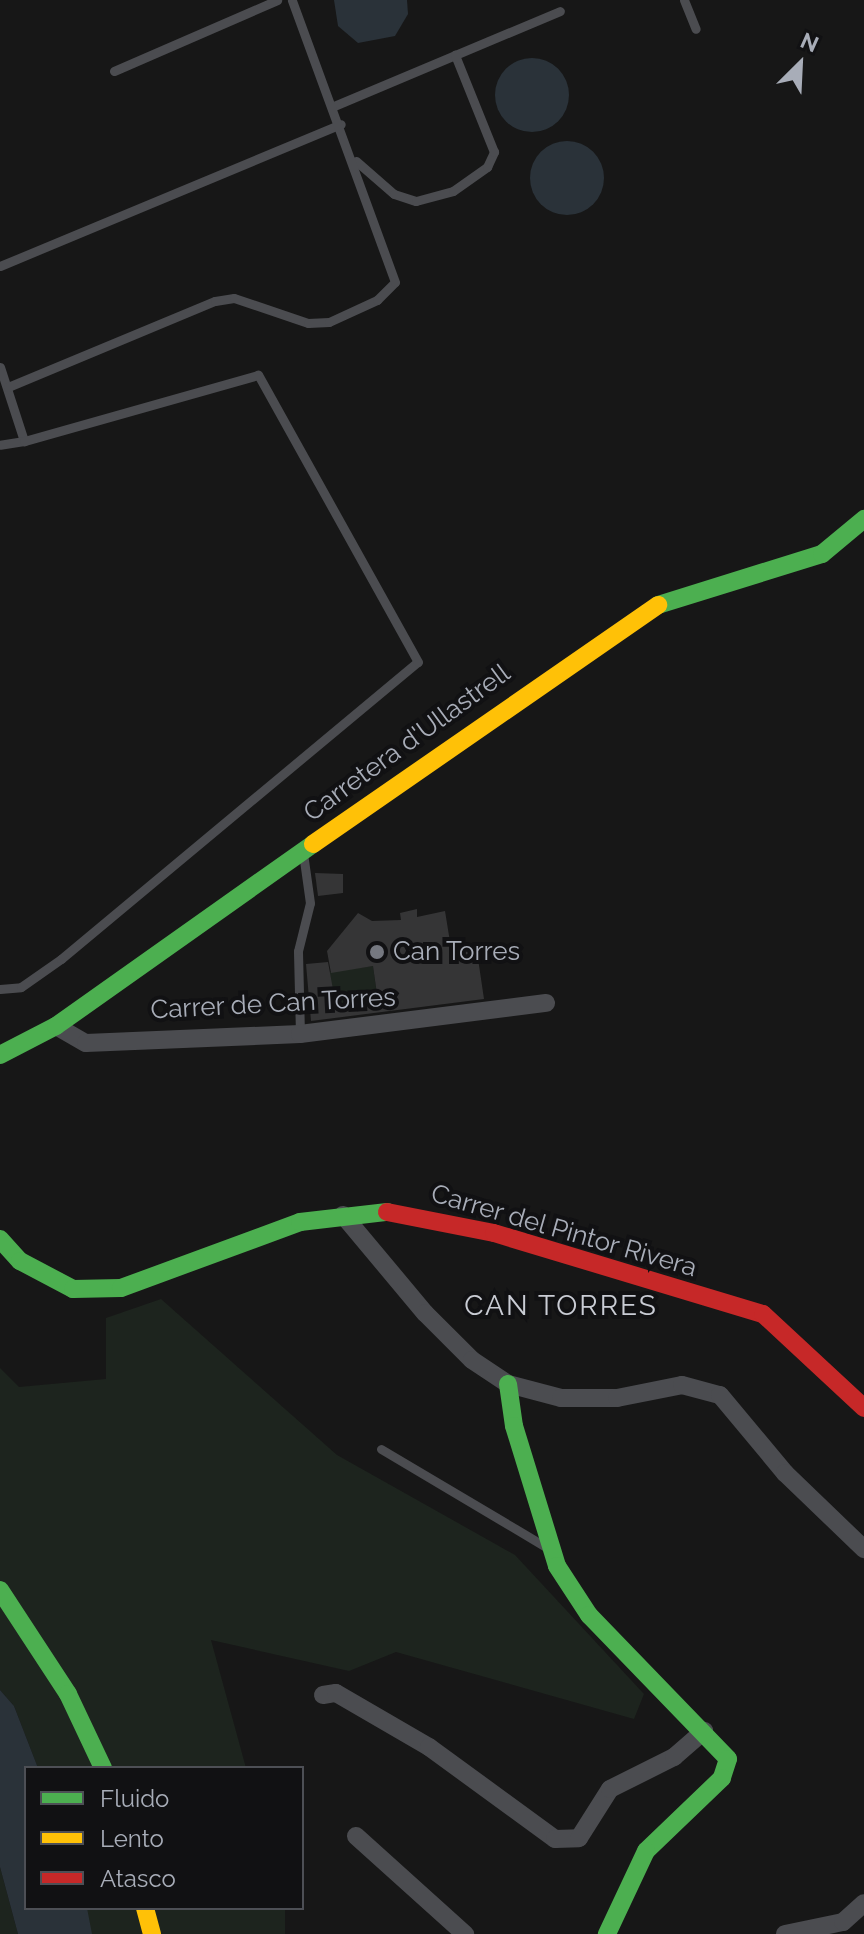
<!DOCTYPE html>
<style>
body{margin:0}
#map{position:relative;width:864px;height:1934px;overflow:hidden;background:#171717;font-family:Raleway,sans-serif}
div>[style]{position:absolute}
.green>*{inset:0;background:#1d241e;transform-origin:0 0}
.water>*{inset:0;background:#2a3239}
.round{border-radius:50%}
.building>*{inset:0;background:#353536}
.lane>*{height:9px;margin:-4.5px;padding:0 4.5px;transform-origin:4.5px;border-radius:4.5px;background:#4b4c50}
.street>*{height:18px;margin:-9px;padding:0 9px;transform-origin:9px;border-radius:9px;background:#4b4c50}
.fast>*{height:18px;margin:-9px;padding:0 9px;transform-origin:9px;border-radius:9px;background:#4caf50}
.slow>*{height:18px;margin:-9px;padding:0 9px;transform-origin:9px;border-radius:9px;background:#ffc107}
.jam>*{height:18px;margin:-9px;padding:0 9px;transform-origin:9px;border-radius:9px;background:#c62828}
.dots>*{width:22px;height:22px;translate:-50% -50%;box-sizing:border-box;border:4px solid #111113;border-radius:50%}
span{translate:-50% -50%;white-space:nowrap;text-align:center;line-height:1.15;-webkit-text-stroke:8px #111113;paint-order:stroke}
.street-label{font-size:26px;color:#a8adb8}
.poi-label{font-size:26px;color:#a8adb8}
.left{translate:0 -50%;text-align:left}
.neighbourhood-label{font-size:28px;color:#c9ccd4;letter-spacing:2px}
.legend{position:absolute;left:24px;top:1766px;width:280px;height:144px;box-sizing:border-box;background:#111113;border:2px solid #4d4f55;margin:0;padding:10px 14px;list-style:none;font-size:24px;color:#a8adb8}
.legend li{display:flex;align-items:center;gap:16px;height:40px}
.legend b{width:40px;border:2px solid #4d4f55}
.north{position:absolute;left:760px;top:24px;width:80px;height:80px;-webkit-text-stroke:6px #111113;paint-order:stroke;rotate:24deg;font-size:22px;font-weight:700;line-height:32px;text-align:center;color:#a8adb8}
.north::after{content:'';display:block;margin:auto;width:28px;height:36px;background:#a8adb8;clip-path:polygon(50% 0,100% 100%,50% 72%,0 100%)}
</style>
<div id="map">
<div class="green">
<i style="left:373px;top:966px;width:35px;height:44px;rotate:82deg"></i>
<i style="clip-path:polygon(161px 1299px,337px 1455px,515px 1555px,644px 1694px,634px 1719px,396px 1652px,349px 1671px,211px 1640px,246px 1768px,38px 1768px,14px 1706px,0 1690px,0 1368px,19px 1387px,106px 1379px,106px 1318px)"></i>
<i style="clip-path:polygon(0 1867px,18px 1934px,0 1934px)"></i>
<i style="left:87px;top:1908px;width:198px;height:26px"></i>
</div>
<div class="water">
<i style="clip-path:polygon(334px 0,407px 0,408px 14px,395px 36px,358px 43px,338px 26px)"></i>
<i class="round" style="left:495px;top:58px;width:74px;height:74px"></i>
<i class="round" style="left:530px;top:141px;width:74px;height:74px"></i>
<i style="clip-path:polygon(0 1690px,14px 1706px,38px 1768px,26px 1768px,26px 1908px,87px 1908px,92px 1934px,18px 1934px,0 1867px)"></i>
</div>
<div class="building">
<i style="clip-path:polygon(315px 873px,343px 874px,343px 893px,318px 896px)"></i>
<i style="clip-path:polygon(417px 909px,417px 917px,445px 911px,451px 948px,476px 945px,484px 999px,311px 1021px,306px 964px,328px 962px,336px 1006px,378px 1001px,373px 966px,331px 973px,327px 951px,358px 913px,372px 921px,401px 920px,400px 913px)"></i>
</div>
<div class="lane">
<i style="left:684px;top:0;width:31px;rotate:68deg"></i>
<i style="left:114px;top:71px;width:178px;rotate:-23.5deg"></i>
<i style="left:334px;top:106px;width:245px;rotate:-22.8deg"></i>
<i style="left:356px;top:161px;width:50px;rotate:41deg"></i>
<i style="left:394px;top:194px;width:23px;rotate:18deg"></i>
<i style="left:416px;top:201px;width:38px;rotate:-15deg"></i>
<i style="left:453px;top:191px;width:42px;rotate:-35.2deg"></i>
<i style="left:487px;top:167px;width:17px;rotate:-65deg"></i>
<i style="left:494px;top:152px;width:105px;rotate:-111.9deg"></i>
<i style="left:0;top:266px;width:369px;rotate:-22.6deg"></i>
<i style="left:0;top:367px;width:78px;rotate:72deg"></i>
<i style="left:24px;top:441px;width:24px;rotate:171deg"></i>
<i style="left:8px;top:387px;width:224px;rotate:-22.6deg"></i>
<i style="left:215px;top:301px;width:19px;rotate:-9deg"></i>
<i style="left:234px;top:298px;width:78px;rotate:18.7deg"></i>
<i style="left:308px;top:323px;width:21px;rotate:-3deg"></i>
<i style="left:329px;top:322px;width:53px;rotate:-24.6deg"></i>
<i style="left:377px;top:300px;width:25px;rotate:-45deg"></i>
<i style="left:395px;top:282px;width:300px;rotate:-110.1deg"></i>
<i style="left:0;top:989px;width:21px;rotate:-5deg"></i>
<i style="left:21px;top:987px;width:49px;rotate:-35deg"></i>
<i style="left:61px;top:959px;width:464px;rotate:-39.8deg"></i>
<i style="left:418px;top:662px;width:329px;rotate:-119.1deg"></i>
<i style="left:258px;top:375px;width:243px;rotate:164.2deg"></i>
<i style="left:300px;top:1034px;width:83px;rotate:-91.4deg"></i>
<i style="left:298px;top:951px;width:49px;rotate:-76deg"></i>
<i style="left:310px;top:903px;width:50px;rotate:-98deg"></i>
<i style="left:381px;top:1449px;width:192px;rotate:30.7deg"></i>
</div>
<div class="street">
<i style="left:56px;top:1026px;width:34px;rotate:30deg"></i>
<i style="left:86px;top:1043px;width:214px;rotate:-2.4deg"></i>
<i style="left:300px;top:1034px;width:248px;rotate:-7.2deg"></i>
<i style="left:343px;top:1215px;width:128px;rotate:50.1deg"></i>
<i style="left:425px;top:1313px;width:66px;rotate:45deg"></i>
<i style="left:472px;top:1360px;width:43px;rotate:33.7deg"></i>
<i style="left:508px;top:1384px;width:55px;rotate:14.8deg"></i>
<i style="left:561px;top:1398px;width:56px"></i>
<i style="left:617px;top:1398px;width:66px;rotate:-11.3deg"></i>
<i style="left:682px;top:1385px;width:39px;rotate:15deg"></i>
<i style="left:720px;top:1395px;width:102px;rotate:50.2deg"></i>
<i style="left:785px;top:1473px;width:110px;rotate:43.9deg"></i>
<i style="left:323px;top:1695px;width:13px;rotate:-9deg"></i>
<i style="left:336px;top:1693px;width:108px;rotate:30.1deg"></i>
<i style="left:429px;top:1747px;width:156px;rotate:36.1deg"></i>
<i style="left:555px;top:1839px;width:24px;rotate:-2deg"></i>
<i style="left:579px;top:1838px;width:58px;rotate:-57.7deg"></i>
<i style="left:610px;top:1789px;width:72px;rotate:-26.6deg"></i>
<i style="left:674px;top:1757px;width:40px;rotate:-41deg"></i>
<i style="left:356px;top:1836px;width:147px;rotate:42deg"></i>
<i style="left:785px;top:1934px;width:59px;rotate:-11.7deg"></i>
<i style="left:843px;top:1922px;width:28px;rotate:-42deg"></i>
</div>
<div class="fast">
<i style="left:658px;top:605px;width:172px;rotate:-17.3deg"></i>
<i style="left:822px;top:554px;width:55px;rotate:-39.8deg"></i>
<i style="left:0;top:1055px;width:63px;rotate:-27.4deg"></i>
<i style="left:56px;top:1026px;width:315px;rotate:-35.3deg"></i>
<i style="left:0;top:1239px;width:30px;rotate:48deg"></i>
<i style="left:20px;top:1261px;width:60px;rotate:27.8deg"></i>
<i style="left:73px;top:1289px;width:48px;rotate:-1.2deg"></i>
<i style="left:121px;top:1288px;width:191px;rotate:-20.2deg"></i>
<i style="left:300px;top:1222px;width:88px;rotate:-6.6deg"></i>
<i style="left:508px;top:1384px;width:42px;rotate:81.9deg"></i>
<i style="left:514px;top:1426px;width:146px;rotate:72.9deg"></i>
<i style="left:557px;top:1566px;width:59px;rotate:56.9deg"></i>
<i style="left:589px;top:1615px;width:200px;rotate:46deg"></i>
<i style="left:728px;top:1759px;width:20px;rotate:108deg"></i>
<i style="left:722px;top:1778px;width:105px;rotate:136.2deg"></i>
<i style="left:646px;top:1851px;width:92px;rotate:115.2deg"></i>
<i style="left:0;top:1590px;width:124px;rotate:56.8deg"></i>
<i style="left:68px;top:1694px;width:82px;rotate:64.7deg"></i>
</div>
<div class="slow">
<i style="left:313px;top:844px;width:420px;rotate:-34.7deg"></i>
<i style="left:145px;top:1908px;width:27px;rotate:75deg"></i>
</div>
<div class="jam">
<i style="left:387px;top:1212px;width:109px;rotate:11.1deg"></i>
<i style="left:494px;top:1233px;width:281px;rotate:16.8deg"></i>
<i style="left:763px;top:1314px;width:138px;rotate:42.9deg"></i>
</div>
<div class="dots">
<i style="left:377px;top:952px;background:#757880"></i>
</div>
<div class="street-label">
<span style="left:407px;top:743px;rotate:-36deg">Carretera d'Ullastrell</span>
<span style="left:273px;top:1004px;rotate:-3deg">Carrer de Can Torres</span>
<span style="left:564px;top:1231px;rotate:16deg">Carrer del Pintor Rivera</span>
</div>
<div class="poi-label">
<span class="left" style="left:393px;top:952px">Can Torres</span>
</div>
<div class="neighbourhood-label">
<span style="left:561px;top:1306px">CAN TORRES</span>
</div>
<ul class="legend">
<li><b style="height:10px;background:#4caf50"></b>Fluido</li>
<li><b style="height:10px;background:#ffc107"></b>Lento</li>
<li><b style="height:10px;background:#c62828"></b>Atasco</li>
</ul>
<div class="north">N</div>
</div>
